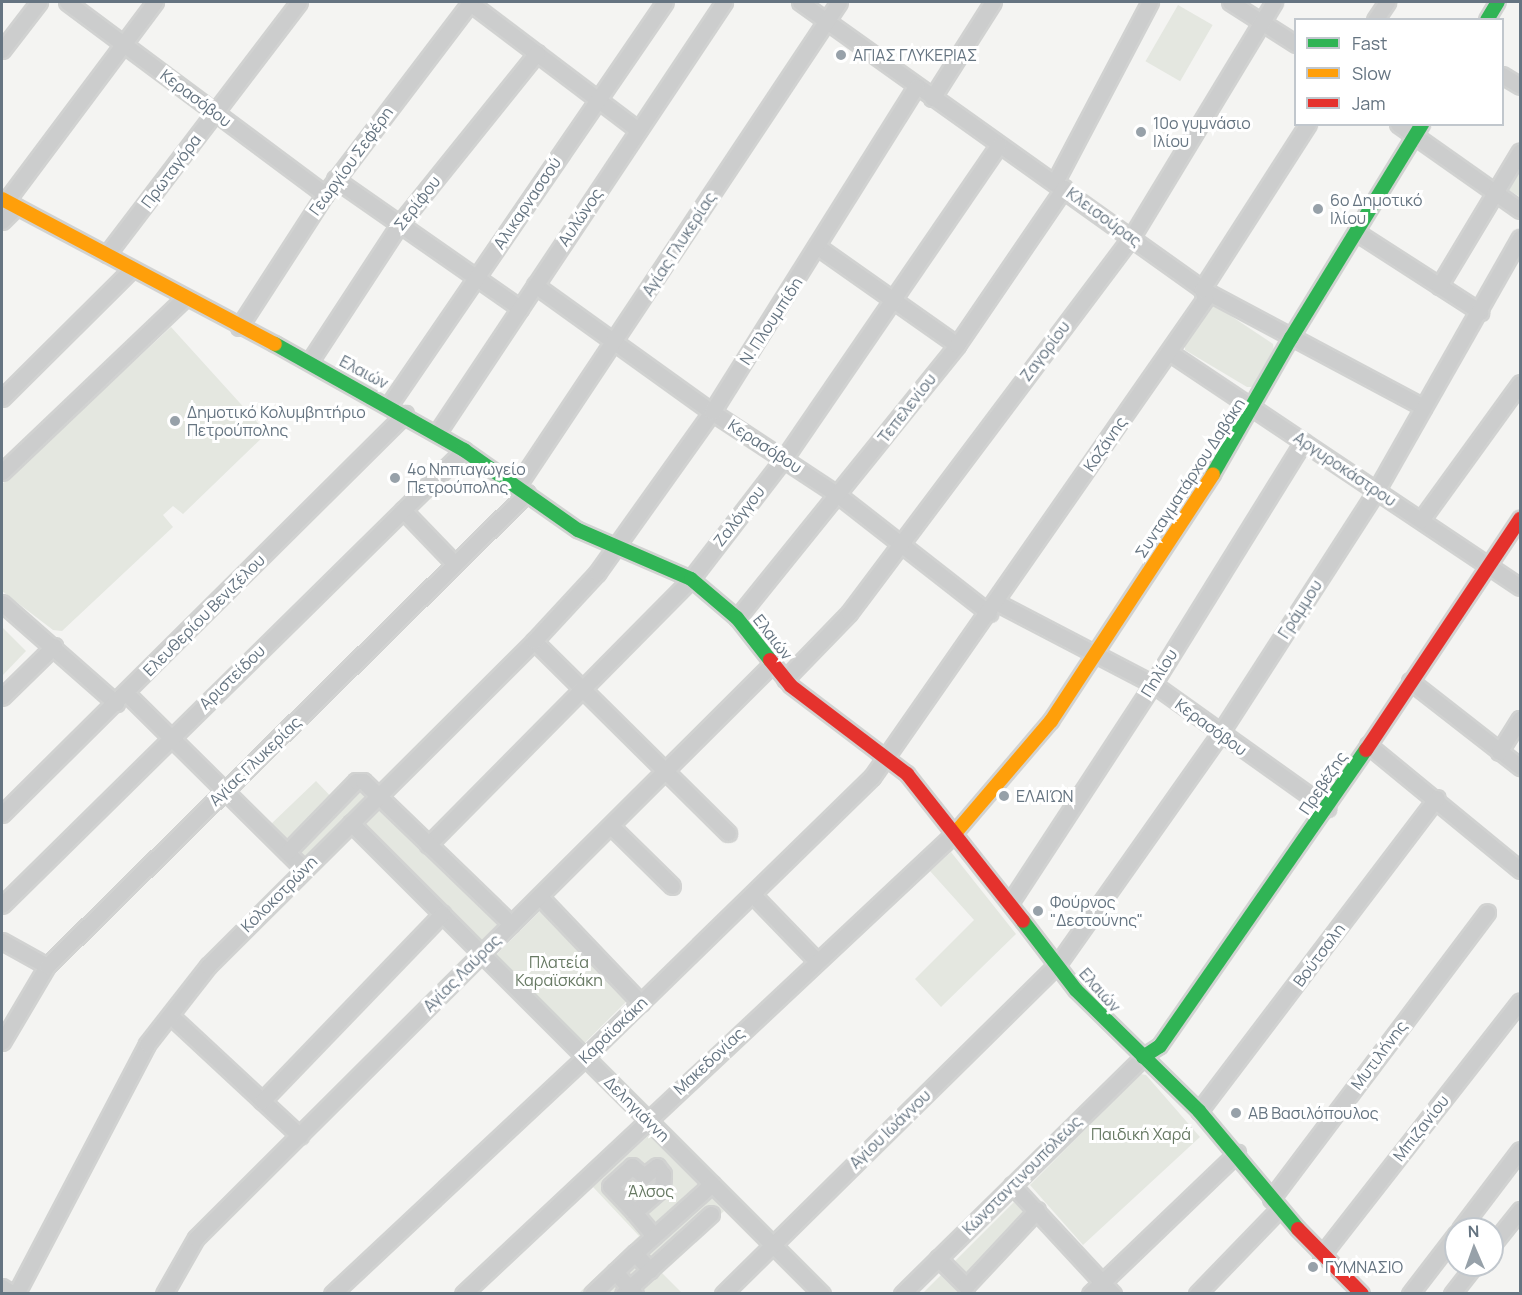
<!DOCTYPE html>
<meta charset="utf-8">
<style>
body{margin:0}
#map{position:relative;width:1522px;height:1295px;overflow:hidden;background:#f4f4f2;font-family:Manrope,sans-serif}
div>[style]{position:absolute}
.green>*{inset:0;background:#e4e7e0;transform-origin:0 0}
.roads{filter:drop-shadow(2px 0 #d1d2d1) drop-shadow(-2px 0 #d1d2d1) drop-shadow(0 2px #d1d2d1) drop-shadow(0 -2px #d1d2d1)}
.street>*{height:15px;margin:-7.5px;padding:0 7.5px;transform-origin:7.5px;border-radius:7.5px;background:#cccdcd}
.fast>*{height:14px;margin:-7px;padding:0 7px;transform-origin:7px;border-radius:7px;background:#30b455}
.slow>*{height:14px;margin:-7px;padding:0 7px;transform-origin:7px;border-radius:7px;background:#ff9f0a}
.jam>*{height:14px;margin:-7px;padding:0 7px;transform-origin:7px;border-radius:7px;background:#e5322d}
.dots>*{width:16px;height:16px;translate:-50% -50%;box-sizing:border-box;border:3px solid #fff;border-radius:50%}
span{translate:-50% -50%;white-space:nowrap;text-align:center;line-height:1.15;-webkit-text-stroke:6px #fff;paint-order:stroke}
.poi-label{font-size:16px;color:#657481}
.left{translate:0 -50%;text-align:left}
.street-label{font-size:16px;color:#657481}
.park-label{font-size:16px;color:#677963}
.frame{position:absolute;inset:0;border:3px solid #657481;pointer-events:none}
.legend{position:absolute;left:1294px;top:18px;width:210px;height:108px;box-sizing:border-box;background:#fff;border:2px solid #c1c7cd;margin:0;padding:8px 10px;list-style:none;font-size:18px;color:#657481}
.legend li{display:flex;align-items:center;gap:12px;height:30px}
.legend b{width:30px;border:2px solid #c1c7cd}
.north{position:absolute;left:1444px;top:1217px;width:60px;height:60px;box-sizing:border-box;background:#fff;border:2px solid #c1c7cd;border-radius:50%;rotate:358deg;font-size:16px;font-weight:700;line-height:24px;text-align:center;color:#657481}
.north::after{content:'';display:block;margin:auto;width:21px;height:27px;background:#97a1a9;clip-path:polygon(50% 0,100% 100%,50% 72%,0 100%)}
</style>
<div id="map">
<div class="green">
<i style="left:1178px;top:5px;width:40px;height:65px;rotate:30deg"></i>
<i style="clip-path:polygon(1520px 161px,1520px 197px,1504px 187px)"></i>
<i style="clip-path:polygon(1213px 304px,1273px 344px,1274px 351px,1255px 387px,1247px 387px,1185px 350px,1185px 343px)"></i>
<i style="clip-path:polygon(171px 327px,267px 433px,183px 514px,173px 506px,163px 515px,173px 527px,62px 631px,53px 630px,2px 591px,2px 484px)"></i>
<i style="clip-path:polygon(2px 627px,26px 651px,2px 676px)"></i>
<i style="clip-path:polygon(316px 781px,338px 804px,357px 785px,368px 796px,305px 859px,270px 825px)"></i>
<i style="left:381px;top:806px;width:166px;height:28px;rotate:45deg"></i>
<i style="clip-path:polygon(951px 852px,1016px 934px,941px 1007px,915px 979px,974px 920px,930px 871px)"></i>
<i style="left:543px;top:908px;width:125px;height:66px;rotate:45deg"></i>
<i style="clip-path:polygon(1140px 1074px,1146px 1075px,1200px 1137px,1083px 1245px,1030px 1185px)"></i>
<i style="clip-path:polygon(650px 1134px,724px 1211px,660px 1271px,682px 1293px,578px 1294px,639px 1236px,593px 1187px)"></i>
<i style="clip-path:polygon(1014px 1202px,1034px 1221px,966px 1293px,922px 1294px)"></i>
</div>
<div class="roads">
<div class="street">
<i style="left:67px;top:2px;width:322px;rotate:36.7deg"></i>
<i style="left:469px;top:2px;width:212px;rotate:37.1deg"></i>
<i style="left:800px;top:2px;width:494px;rotate:35.5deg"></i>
<i style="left:1202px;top:289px;width:251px;rotate:28.1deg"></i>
<i style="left:1230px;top:2px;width:78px;rotate:32.5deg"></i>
<i style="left:1375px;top:20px;width:22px;rotate:-56deg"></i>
<i style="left:2px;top:50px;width:61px;rotate:-52.4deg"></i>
<i style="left:1502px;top:75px;width:21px;rotate:31deg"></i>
<i style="left:932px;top:98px;width:114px;rotate:-57.6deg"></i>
<i style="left:1398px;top:124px;width:149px;rotate:35.2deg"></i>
<i style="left:335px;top:179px;width:226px;rotate:34.9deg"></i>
<i style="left:1055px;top:182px;width:204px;rotate:-62.2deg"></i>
<i style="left:6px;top:201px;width:249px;rotate:-53.2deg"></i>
<i style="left:2px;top:221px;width:20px;rotate:-45deg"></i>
<i style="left:1356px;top:232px;width:148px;rotate:32.8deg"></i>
<i style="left:818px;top:247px;width:170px;rotate:35.2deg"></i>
<i style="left:107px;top:254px;width:317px;rotate:-52.7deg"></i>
<i style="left:535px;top:285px;width:218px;rotate:35.7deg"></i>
<i style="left:712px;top:412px;width:151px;rotate:33.4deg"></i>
<i style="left:838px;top:495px;width:192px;rotate:38deg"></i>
<i style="left:1439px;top:286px;width:157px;rotate:-59deg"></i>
<i style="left:239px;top:327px;width:158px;rotate:-57.1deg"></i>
<i style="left:325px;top:194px;width:241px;rotate:-52.8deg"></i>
<i style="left:1169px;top:352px;width:422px;rotate:33.8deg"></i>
<i style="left:310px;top:361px;width:166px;rotate:-56.8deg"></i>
<i style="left:401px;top:222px;width:217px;rotate:-51.2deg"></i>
<i style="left:2px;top:398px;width:183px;rotate:-44.8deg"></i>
<i style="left:389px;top:405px;width:488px;rotate:-55.6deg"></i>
<i style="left:437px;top:433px;width:518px;rotate:-56.34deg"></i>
<i style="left:2px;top:472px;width:253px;rotate:-43.6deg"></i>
<i style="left:517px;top:486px;width:581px;rotate:-56.36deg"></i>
<i style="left:403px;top:510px;width:74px;rotate:46.1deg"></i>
<i style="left:1421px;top:520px;width:169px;rotate:-54.1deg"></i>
<i style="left:996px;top:602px;width:177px;rotate:27.6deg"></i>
<i style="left:1153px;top:684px;width:214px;rotate:35.5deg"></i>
<i style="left:2px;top:603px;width:152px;rotate:41.3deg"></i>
<i style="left:737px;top:618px;width:351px;rotate:-51.1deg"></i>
<i style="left:957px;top:345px;width:190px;rotate:-55.7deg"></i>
<i style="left:534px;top:641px;width:273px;rotate:44.7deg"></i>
<i style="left:785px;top:679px;width:92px;rotate:-45.9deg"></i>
<i style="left:849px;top:613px;width:469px;rotate:-53.1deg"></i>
<i style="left:1131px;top:238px;width:276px;rotate:-58.8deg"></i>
<i style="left:1410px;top:681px;width:140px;rotate:38deg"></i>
<i style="left:126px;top:693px;width:250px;rotate:44.7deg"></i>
<i style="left:2px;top:697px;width:73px;rotate:-44.4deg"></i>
<i style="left:1368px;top:745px;width:197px;rotate:39.4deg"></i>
<i style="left:1499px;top:752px;width:39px;rotate:-58deg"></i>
<i style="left:2px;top:814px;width:568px;rotate:-44.79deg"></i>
<i style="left:351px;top:823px;width:666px;rotate:45deg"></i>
<i style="left:612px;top:827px;width:84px;rotate:44.5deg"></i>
<i style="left:428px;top:845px;width:374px;rotate:-45.3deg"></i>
<i style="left:691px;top:579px;width:154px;rotate:-52.4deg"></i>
<i style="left:785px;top:457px;width:378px;rotate:-55.6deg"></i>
<i style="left:287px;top:852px;width:99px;rotate:-45.8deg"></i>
<i style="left:356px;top:781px;width:7px"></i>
<i style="left:363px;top:781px;width:206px;rotate:44deg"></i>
<i style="left:754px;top:896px;width:89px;rotate:45.9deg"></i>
<i style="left:541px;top:898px;width:145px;rotate:46.4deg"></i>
<i style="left:1011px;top:901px;width:259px;rotate:-56.8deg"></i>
<i style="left:1153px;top:684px;width:285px;rotate:-58.2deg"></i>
<i style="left:2px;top:905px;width:648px;rotate:-44.56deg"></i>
<i style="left:2px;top:941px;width:51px;rotate:29.1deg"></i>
<i style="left:171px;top:1016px;width:176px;rotate:42.9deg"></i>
<i style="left:2px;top:1042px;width:88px;rotate:-59.4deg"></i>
<i style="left:47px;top:966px;width:674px;rotate:-44.58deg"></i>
<i style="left:262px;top:1101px;width:260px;rotate:-46.1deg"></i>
<i style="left:1199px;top:1111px;width:393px;rotate:-52.8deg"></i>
<i style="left:1012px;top:1185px;width:149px;rotate:47.2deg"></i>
<i style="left:1271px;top:1199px;width:359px;rotate:-53deg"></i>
<i style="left:634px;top:1212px;width:35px;rotate:-133deg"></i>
<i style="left:610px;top:1186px;width:30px;rotate:-42deg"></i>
<i style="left:632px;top:1166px;width:16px;rotate:40deg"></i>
<i style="left:644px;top:1176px;width:16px;rotate:-38deg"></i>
<i style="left:657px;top:1166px;width:10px;rotate:53deg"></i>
<i style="left:663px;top:1174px;width:14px;rotate:94deg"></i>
<i style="left:662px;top:1188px;width:37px;rotate:139deg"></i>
<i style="left:634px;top:1212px;width:31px;rotate:50deg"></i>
<i style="left:654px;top:1236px;width:25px;rotate:138deg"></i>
<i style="left:635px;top:1253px;width:23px;rotate:49deg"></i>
<i style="left:1460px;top:1229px;width:99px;rotate:-52.8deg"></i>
<i style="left:654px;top:1236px;width:78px;rotate:-41.9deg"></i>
<i style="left:1492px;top:1245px;width:45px;rotate:-51.3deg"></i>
<i style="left:1321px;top:1256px;width:323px;rotate:-52deg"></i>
<i style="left:938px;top:1258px;width:40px;rotate:45deg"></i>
<i style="left:966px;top:1286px;width:104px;rotate:-46.9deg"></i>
<i style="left:2px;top:1287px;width:13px;rotate:32deg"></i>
<i style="left:16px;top:1294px;width:282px;rotate:-62.3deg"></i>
<i style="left:147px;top:1044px;width:99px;rotate:-52deg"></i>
<i style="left:208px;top:966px;width:460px;rotate:-44.9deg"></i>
<i style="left:534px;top:641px;width:93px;rotate:-47.2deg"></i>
<i style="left:597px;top:573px;width:198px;rotate:-54.5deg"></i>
<i style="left:712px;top:412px;width:384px;rotate:-57.9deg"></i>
<i style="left:164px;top:1294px;width:64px;rotate:-60.3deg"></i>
<i style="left:196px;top:1238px;width:815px;rotate:-44.9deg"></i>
<i style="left:332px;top:1294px;width:347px;rotate:-43.1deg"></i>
<i style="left:585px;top:1057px;width:401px;rotate:-44.3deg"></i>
<i style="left:872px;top:777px;width:583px;rotate:-55.14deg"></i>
<i style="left:1205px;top:299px;width:10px;rotate:-107deg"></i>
<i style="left:1202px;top:289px;width:196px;rotate:-57.3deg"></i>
<i style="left:463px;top:1294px;width:677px;rotate:-43.14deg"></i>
<i style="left:592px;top:1294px;width:32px;rotate:-44deg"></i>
<i style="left:623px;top:1294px;width:119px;rotate:-42.3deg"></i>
<i style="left:635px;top:1294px;width:30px;rotate:-132deg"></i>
<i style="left:615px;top:1272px;width:28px;rotate:-44deg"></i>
<i style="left:723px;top:1294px;width:469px;rotate:-44.6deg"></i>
<i style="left:1057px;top:965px;width:281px;rotate:-54.8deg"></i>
<i style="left:1219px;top:735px;width:290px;rotate:-57.2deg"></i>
<i style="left:1376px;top:491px;width:291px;rotate:-60.4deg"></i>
<i style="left:902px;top:1294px;width:338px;rotate:-44.5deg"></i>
<i style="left:1090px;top:1294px;width:204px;rotate:-43.8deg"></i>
<i style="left:1197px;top:1294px;width:118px;rotate:-46deg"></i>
<i style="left:1410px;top:1294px;width:76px;rotate:-52.5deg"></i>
<i style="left:1452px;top:1294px;width:37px;rotate:-52deg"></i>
</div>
<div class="fast">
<i style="left:1487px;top:20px;width:21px;rotate:-59deg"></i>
<i style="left:275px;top:344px;width:217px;rotate:29.3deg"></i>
<i style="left:464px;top:450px;width:139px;rotate:35.1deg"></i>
<i style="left:578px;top:530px;width:123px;rotate:23.4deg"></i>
<i style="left:691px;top:579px;width:60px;rotate:40.3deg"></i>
<i style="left:737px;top:618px;width:53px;rotate:51.8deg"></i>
<i style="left:1213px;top:474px;width:157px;rotate:-60.2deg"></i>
<i style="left:1291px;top:338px;width:251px;rotate:-58.5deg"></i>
<i style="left:1023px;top:921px;width:87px;rotate:52.5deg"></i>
<i style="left:1076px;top:990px;width:173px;rotate:44.5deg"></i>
<i style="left:1199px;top:1111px;width:154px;rotate:50deg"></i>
<i style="left:1143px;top:1057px;width:20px;rotate:-33deg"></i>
<i style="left:1160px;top:1046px;width:361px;rotate:-55.2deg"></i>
</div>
<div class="slow">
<i style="left:2px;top:199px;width:309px;rotate:28deg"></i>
<i style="left:957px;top:831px;width:145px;rotate:-49.5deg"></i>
<i style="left:1051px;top:721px;width:295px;rotate:-56.7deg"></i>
</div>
<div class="jam">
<i style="left:770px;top:660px;width:33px;rotate:51deg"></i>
<i style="left:791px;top:686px;width:146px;rotate:37.2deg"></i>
<i style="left:907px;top:774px;width:187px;rotate:51.7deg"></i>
<i style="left:1366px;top:750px;width:278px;rotate:-56.3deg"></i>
<i style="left:1298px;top:1229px;width:91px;rotate:45.4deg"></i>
</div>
</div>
<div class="dots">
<i style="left:841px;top:55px;background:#97a1a9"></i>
<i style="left:1141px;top:132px;background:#97a1a9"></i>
<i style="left:1318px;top:209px;background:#97a1a9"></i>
<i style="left:175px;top:421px;background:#97a1a9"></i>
<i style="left:395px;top:478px;background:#97a1a9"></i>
<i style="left:1004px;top:796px;background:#97a1a9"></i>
<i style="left:1038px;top:911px;background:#97a1a9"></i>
<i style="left:1236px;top:1113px;background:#97a1a9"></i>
<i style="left:1313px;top:1267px;background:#97a1a9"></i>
</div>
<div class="poi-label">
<span class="left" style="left:853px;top:55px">ΑΓΙΑΣ ΓΛΥΚΕΡΙΑΣ</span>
<span class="left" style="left:1153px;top:132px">10ο γυμνάσιο<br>Ιλίου</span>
<span class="left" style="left:1330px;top:209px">6ο Δημοτικό<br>Ιλίου</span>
<span class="left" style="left:187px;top:421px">Δημοτικό Κολυμβητήριο<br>Πετρούπολης</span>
<span class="left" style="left:407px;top:478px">4ο Νηπιαγωγείο<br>Πετρούπολης</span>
<span class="left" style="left:1016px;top:796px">ΕΛΑΙΏΝ</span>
<span class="left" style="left:1050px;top:911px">Φούρνος<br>"Δεστούνης"</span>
<span class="left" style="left:1248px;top:1113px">ΑΒ Βασιλόπουλος</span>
<span class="left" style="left:1325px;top:1267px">ΓΥΜΝΑΣΙΟ</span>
</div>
<div class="street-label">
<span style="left:196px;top:98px;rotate:37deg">Κερασόβου</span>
<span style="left:351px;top:161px;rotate:-54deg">Γεωργίου Σεφέρη</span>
<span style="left:171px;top:171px;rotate:-53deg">Πρωταγόρα</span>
<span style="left:417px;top:203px;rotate:-52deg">Σερίφου</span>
<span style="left:527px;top:203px;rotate:-56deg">Αλικαρνασσού</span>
<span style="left:580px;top:217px;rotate:-56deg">Αυλώνος</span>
<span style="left:1104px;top:217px;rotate:36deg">Κλεισούρας</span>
<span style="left:679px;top:244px;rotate:-57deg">Αγίας Γλυκερίας</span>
<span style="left:771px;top:321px;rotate:-57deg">N. Πλουμπίδη</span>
<span style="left:1045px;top:351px;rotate:-53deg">Ζαγορίου</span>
<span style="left:364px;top:372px;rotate:28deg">Ελαιών</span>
<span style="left:907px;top:408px;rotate:-52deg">Τεπελενίου</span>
<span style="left:1105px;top:444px;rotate:-55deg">Κοζάνης</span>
<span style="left:765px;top:446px;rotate:33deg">Κερασόβου</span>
<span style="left:1345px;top:469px;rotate:34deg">Αργυροκάστρου</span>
<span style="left:1190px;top:478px;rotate:-57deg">Συνταγματάρχου Δαβάκη</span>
<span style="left:739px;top:516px;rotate:-52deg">Ζαλόγγου</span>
<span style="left:1300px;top:609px;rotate:-57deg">Γράμμου</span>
<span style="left:204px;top:615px;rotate:-45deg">Ελευθερίου Βενιζέλου</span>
<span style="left:773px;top:637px;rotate:52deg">Ελαιών</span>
<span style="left:1159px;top:673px;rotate:-58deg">Πηλίου</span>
<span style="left:232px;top:677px;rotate:-44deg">Αριστείδου</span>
<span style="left:1211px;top:727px;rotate:36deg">Κερασόβου</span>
<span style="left:255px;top:761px;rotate:-44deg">Αγίας Γλυκερίας</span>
<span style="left:1323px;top:783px;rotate:-56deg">Πρεβέζης</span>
<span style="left:279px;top:894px;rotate:-45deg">Κολοκοτρώνη</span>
<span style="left:1319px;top:955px;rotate:-53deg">Βούτσαλη</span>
<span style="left:462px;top:973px;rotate:-45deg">Αγίας Λαύρας</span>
<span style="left:1100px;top:990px;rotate:48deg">Ελαιών</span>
<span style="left:613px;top:1030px;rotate:-44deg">Καραϊσκάκη</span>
<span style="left:1379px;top:1055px;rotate:-53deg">Μυτιλήνης</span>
<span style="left:709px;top:1061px;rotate:-43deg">Μακεδονίας</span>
<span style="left:637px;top:1109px;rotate:45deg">Δεληγιάννη</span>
<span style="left:1421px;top:1128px;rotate:-52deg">Μπιζανίου</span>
<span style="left:890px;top:1129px;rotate:-44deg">Αγίου Ιωάννου</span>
<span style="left:1022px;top:1175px;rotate:-45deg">Κωνσταντινουπόλεως</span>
</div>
<div class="park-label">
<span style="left:559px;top:971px">Πλατεία<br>Καραϊσκάκη</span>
<span style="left:1141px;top:1134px">Παιδική Χαρά</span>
<span style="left:651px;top:1191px">Άλσος</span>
</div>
<div class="frame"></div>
<ul class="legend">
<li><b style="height:8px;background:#30b455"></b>Fast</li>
<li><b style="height:8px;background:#ff9f0a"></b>Slow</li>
<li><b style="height:8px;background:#e5322d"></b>Jam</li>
</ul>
<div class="north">N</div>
</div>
